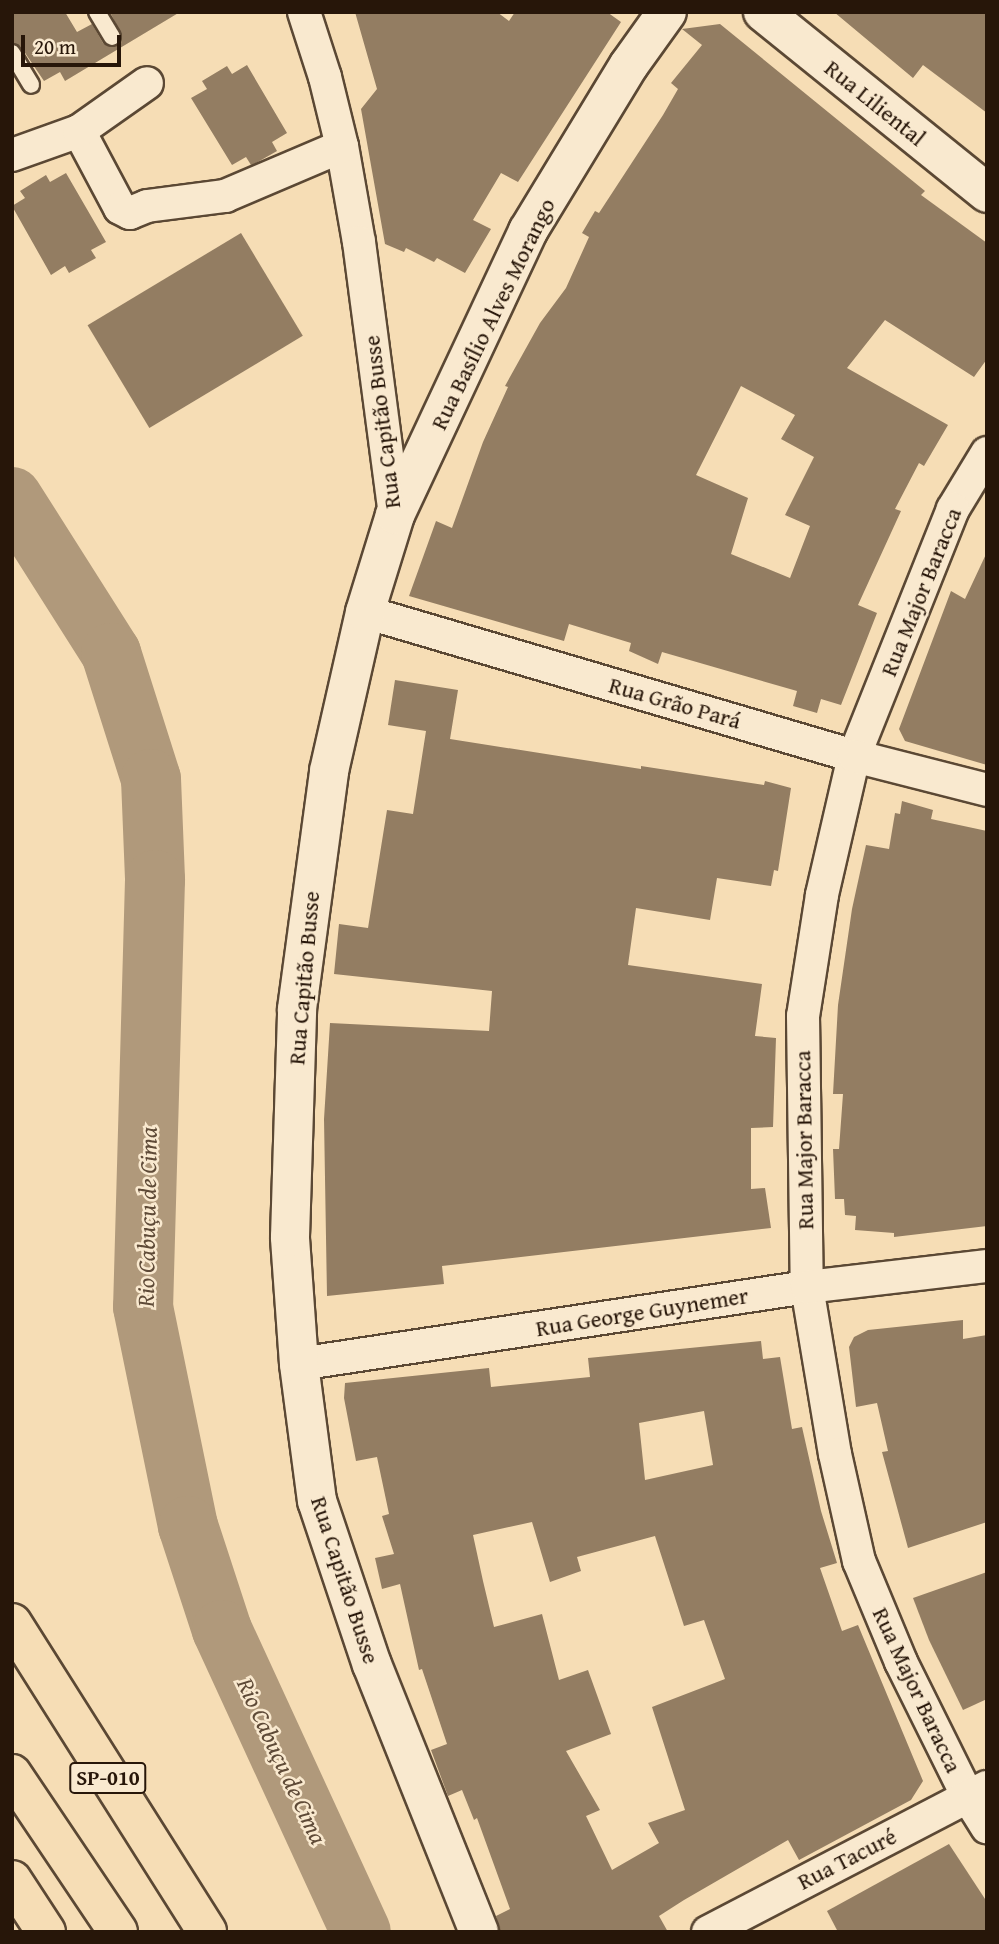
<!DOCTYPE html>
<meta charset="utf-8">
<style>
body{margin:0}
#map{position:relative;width:999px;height:1944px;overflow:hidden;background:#f6ddb5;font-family:"Gentium Book Plus",serif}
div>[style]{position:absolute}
.river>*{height:60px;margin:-30px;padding:0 30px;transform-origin:30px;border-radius:30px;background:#b0997b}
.building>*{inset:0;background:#937d62;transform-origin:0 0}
.roads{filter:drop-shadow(2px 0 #5b4834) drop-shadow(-2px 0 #5b4834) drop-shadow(0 2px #5b4834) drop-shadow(0 -2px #5b4834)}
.service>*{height:16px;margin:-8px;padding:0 8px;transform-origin:8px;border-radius:8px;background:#f9e9cf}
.minor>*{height:32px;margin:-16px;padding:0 16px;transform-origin:16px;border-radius:16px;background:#f9e9cf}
.tertiary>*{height:38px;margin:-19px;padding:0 19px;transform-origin:19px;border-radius:19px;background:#f9e9cf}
.trunk>*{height:38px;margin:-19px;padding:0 19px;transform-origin:19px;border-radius:19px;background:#f6ddb5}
.motorway>*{height:38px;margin:-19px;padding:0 19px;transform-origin:19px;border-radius:19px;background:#f6ddb5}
span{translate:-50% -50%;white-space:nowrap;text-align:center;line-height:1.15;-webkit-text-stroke:5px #f9e9cf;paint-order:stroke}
.shield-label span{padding:2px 5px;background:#f9e9cf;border:2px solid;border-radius:5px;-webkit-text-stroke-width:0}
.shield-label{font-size:21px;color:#271609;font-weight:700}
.street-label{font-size:23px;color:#271609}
.water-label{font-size:24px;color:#5e4a37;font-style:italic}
.frame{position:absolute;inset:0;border:14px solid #271609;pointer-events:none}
.scale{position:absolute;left:21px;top:35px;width:100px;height:32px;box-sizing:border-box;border:4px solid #271609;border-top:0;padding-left:9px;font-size:21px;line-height:24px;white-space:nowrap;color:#271609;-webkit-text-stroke:5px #f9e9cf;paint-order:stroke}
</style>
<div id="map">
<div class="river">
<i style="left:12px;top:497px;width:185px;rotate:57.6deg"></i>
<i style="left:111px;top:653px;width:132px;rotate:72.4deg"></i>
<i style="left:151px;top:779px;width:101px;rotate:87.7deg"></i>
<i style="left:155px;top:880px;width:427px;rotate:91.6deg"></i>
<i style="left:143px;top:1307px;width:224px;rotate:78.4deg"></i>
<i style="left:188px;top:1526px;width:109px;rotate:71.9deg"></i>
<i style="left:222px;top:1630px;width:332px;rotate:65.3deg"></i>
</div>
<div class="building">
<i style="clip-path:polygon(12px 12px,65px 12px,77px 32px,92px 24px,103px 43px,111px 47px,121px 43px,122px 36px,110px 12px,180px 12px,65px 81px,60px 72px,44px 81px,21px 47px,12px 43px)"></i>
<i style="clip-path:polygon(355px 12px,497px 12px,509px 21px,515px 12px,607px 12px,621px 22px,518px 182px,501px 173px,473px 220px,491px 229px,465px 273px,437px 258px,434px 262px,406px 248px,404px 252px,385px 244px,361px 109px,377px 89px)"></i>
<i style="clip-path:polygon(834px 12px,987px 12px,987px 113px,923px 65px,913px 78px)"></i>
<i style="clip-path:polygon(evenodd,720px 24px,925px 191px,921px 195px,987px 243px,987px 359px,974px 377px,885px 320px,847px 368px,948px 425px,924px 466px,919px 463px,895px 509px,901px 511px,858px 605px,877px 613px,841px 705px,821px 699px,817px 713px,793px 706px,797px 691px,662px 652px,658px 664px,629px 651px,631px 643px,569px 624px,564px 641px,409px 596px,436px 521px,452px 528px,483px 442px,508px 387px,505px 386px,540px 323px,566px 288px,589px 237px,582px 233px,595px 211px,599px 213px,663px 115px,678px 89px,671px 83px,702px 45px,682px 29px,720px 24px,741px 386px,795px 415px,781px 439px,814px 457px,785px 515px,810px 526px,790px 578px,731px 554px,748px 498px,696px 475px,741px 386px)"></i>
<i style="clip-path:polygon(247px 65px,287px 133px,272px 142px,277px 151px,256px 163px,251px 165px,246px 157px,232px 165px,191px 98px,207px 89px,202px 81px,227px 66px,232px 74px)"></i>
<i style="clip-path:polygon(66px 173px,106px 242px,91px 250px,96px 258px,69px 273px,65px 266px,51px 275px,12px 206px,25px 198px,20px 191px,46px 175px,50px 182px)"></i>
<i style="left:241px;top:233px;width:120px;height:179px;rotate:59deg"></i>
<i style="clip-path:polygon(987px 552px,987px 765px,905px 741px,899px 729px,951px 591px,965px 599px)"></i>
<i style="clip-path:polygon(395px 680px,458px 690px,450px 739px,641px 769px,641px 766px,764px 785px,765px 781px,791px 788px,778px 871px,774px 870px,771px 886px,717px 878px,710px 920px,636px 908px,628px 965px,762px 984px,755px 1036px,776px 1038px,773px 1127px,751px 1128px,751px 1189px,765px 1188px,771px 1228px,442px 1266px,444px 1284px,327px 1296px,324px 1119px,330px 1023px,489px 1031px,492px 991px,334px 974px,339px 924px,368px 928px,387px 810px,413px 814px,426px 731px,388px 725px)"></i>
<i style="clip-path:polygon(902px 801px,933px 810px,931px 819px,987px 831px,987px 1226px,894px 1237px,894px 1233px,855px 1230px,856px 1216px,845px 1215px,844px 1199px,835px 1199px,833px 1149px,839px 1149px,843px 1094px,833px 1094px,838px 1005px,852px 909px,866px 845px,889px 849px,895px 813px,900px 814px)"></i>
<i style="clip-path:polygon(963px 1320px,963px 1339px,987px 1335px,987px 1522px,908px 1548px,882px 1452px,888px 1451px,877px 1403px,856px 1407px,849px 1347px,854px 1337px,868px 1330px)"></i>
<i style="clip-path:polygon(evenodd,761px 1341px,763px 1359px,780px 1357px,792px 1429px,802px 1427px,821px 1511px,837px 1563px,820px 1568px,842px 1631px,858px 1625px,923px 1781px,911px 1800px,799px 1860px,788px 1840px,684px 1900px,659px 1916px,668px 1932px,500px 1932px,496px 1916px,510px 1909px,477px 1818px,474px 1820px,462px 1790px,448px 1796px,431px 1750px,447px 1744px,422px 1669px,419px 1670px,400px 1584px,382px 1589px,375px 1558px,394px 1554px,382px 1516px,389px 1514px,377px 1457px,356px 1461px,344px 1398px,345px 1383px,489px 1368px,491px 1387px,590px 1377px,588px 1358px,761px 1341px,704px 1411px,713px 1465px,645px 1480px,639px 1423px,704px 1411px,761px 1341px,532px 1522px,550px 1582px,581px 1571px,577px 1557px,655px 1536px,684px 1626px,704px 1620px,725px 1679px,652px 1707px,685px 1810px,648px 1823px,659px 1843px,612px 1870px,586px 1816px,600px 1810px,566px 1751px,611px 1734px,588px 1670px,559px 1680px,542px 1614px,494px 1627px,483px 1581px,473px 1535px,532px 1522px)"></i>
<i style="clip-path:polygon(987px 1572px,987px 1699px,963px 1710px,929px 1640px,913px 1598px)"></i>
<i style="clip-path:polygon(949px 1844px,987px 1902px,987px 1932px,838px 1932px,827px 1911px)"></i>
</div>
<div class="roads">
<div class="service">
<i style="left:97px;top:12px;width:29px;rotate:59deg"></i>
<i style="left:12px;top:53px;width:37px;rotate:59deg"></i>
</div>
<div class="minor">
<i style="left:304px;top:12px;width:68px;rotate:72.1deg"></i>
<i style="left:325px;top:77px;width:71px;rotate:76.2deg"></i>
<i style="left:342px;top:146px;width:97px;rotate:80deg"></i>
<i style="left:359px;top:242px;width:275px;rotate:82.5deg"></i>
<i style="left:79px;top:131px;width:87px;rotate:62deg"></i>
<i style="left:120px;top:208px;width:11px;rotate:27deg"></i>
<i style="left:130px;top:213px;width:18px;rotate:-22deg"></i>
<i style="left:147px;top:206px;width:79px;rotate:-7.3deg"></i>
<i style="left:225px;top:196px;width:127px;rotate:-23.1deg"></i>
<i style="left:12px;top:155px;width:71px;rotate:-19.7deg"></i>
<i style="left:79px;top:131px;width:83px;rotate:-35.2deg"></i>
<i style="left:987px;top:453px;width:66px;rotate:121.3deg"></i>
<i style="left:953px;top:509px;width:266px;rotate:111.8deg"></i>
<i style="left:854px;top:756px;width:143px;rotate:103deg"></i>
<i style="left:822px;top:895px;width:122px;rotate:98.9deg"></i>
<i style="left:803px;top:1016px;width:271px;rotate:89.2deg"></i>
<i style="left:807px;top:1287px;width:169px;rotate:80.5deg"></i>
<i style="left:835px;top:1454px;width:110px;rotate:77.4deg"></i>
<i style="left:859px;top:1561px;width:109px;rotate:67.4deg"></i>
<i style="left:901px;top:1662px;width:151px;rotate:63.6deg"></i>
<i style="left:968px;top:1797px;width:36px;rotate:58deg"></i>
<i style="left:365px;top:612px;width:510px;rotate:16.41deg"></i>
<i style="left:854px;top:756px;width:137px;rotate:14.3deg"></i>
<i style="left:299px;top:1364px;width:514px;rotate:-8.62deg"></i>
<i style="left:807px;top:1287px;width:181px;rotate:-6.7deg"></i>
<i style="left:708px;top:1932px;width:314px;rotate:-27.5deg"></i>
</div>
<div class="tertiary">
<i style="left:763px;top:12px;width:288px;rotate:38.9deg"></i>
<i style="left:479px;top:1932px;width:288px;rotate:-111.8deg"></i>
<i style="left:372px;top:1665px;width:173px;rotate:-108.5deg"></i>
<i style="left:317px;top:1501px;width:138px;rotate:-97.5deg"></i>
<i style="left:299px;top:1364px;width:127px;rotate:-94.1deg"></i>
<i style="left:290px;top:1237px;width:228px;rotate:-88.2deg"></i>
<i style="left:297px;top:1009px;width:240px;rotate:-82.3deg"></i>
<i style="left:329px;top:771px;width:163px;rotate:-77.2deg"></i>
<i style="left:365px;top:612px;width:102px;rotate:-72.8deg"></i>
<i style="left:395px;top:515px;width:314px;rotate:-64.9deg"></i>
<i style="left:528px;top:231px;width:194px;rotate:-58.7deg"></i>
<i style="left:629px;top:65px;width:65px;rotate:-54.4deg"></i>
</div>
<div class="trunk">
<i style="left:12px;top:1623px;width:365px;rotate:57.7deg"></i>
</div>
<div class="motorway">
<i style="left:12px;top:1774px;width:190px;rotate:56.1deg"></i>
<i style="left:12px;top:1880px;width:62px;rotate:56.8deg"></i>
</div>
</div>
<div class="shield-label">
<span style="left:108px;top:1778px">SP-010</span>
</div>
<div class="street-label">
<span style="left:875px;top:103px;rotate:39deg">Rua Liliental</span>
<span style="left:493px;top:314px;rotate:-64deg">Rua Basílio Alves Morango</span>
<span style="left:382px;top:422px;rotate:-97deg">Rua Capitão Busse</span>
<span style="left:921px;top:592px;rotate:-68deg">Rua Major Baracca</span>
<span style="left:675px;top:703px;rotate:16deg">Rua Grão Pará</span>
<span style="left:304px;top:978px;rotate:-85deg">Rua Capitão Busse</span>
<span style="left:804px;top:1140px;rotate:-91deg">Rua Major Baracca</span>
<span style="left:642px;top:1312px;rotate:-9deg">Rua George Guynemer</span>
<span style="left:345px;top:1580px;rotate:72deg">Rua Capitão Busse</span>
<span style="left:917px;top:1690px;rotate:65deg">Rua Major Baracca</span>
<span style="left:847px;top:1859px;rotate:-27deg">Rua Tacuré</span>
</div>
<div class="water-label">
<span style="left:147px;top:1217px;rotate:-89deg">Rio Cabuçu de Cima</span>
<span style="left:282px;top:1761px;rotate:65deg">Rio Cabuçu de Cima</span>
</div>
<div class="frame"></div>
<div class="scale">20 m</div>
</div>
